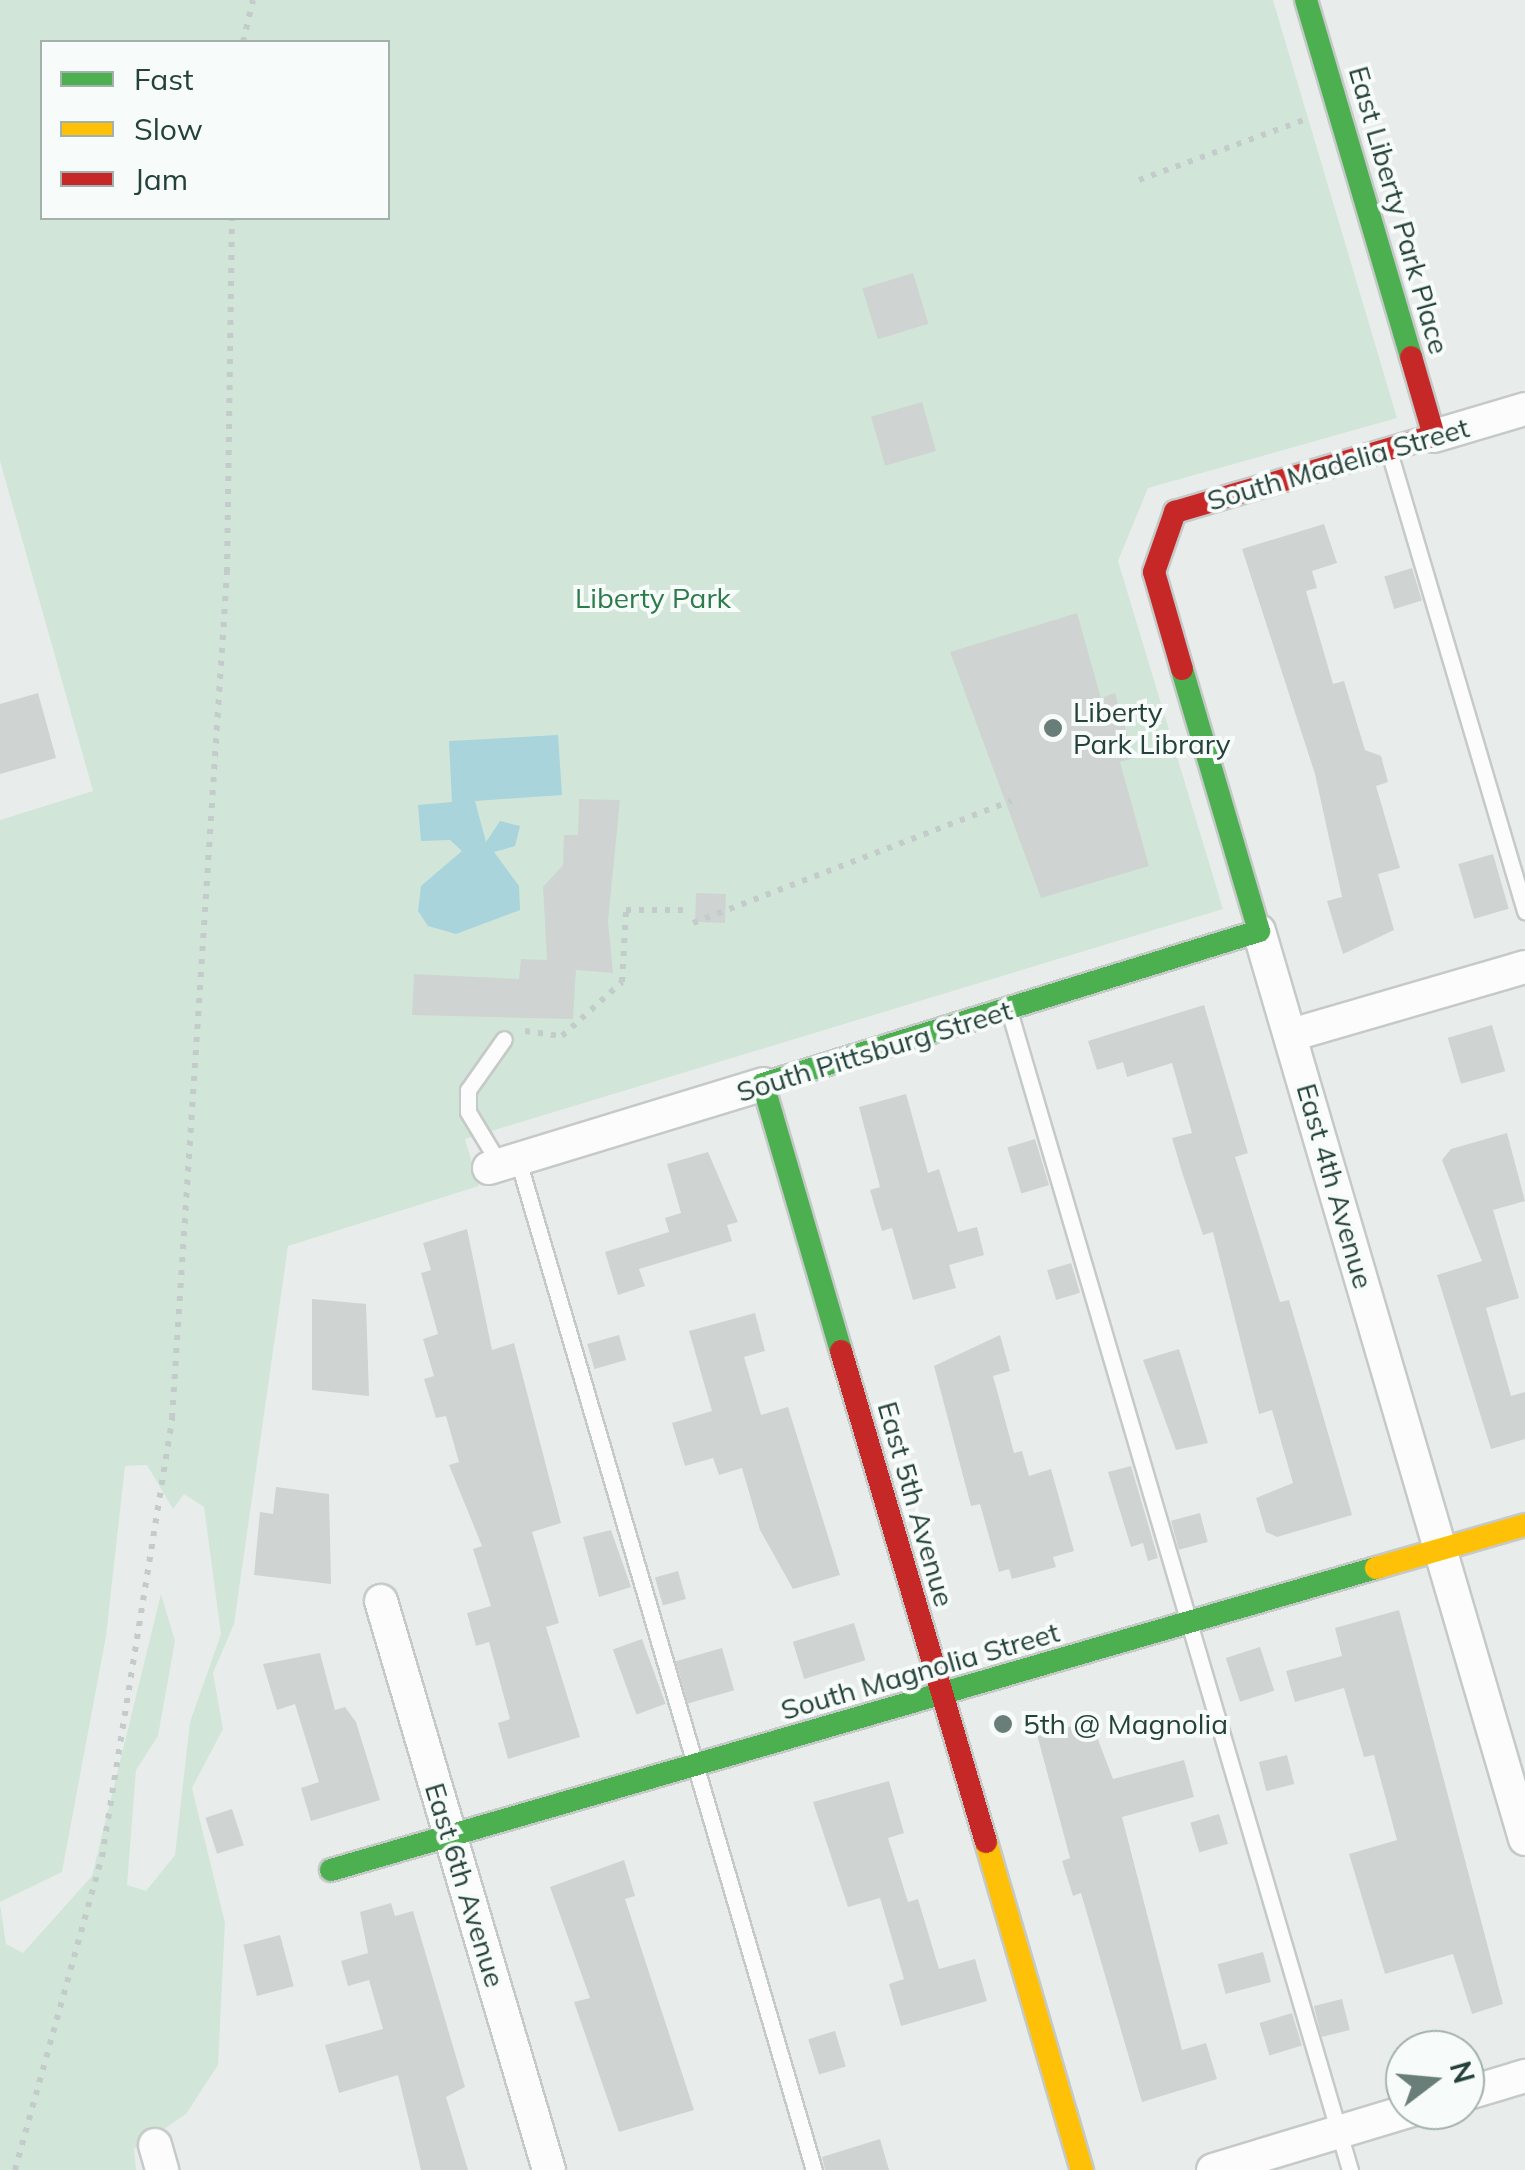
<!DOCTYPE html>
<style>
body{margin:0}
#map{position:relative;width:1525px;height:2170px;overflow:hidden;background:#e8edeb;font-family:Mulish,sans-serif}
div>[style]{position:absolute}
.green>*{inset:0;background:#d1e6d8}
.water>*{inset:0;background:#a9d4db}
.building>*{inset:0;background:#cfd4d2;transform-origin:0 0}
.path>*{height:6px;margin-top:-3px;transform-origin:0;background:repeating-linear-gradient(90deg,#c3ccca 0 5px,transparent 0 13px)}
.roads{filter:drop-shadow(2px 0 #c5cac8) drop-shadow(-2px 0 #c5cac8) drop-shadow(0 2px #c5cac8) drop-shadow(0 -2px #c5cac8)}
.lane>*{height:15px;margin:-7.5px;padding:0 7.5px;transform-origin:7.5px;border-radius:7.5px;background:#fcfcfc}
.street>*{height:32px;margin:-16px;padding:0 16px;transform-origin:16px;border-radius:16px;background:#fcfcfc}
.fast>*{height:22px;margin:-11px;padding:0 11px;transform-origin:11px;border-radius:11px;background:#4caf50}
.slow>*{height:22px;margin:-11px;padding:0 11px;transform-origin:11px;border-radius:11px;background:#ffc107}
.jam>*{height:22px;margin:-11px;padding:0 11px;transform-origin:11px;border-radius:11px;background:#c62828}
.dots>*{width:28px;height:28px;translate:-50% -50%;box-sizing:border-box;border:5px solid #f7fbf9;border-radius:50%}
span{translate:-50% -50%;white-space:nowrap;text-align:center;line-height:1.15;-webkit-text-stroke:8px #f7fbf9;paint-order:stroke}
.street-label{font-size:28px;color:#24423a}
.park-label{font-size:28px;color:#2d7a4b}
.poi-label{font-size:28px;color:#24423a}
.left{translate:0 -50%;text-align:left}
.legend{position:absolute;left:40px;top:40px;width:350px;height:180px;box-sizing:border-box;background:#f7fbf9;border:2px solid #a3b1ad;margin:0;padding:12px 18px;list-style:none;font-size:30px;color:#24423a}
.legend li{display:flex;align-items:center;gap:20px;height:50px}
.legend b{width:50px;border:2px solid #a3b1ad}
.north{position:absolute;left:1385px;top:2030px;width:100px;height:100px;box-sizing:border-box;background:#f7fbf9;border:2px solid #a3b1ad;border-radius:50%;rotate:74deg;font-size:28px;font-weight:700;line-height:40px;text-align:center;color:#24423a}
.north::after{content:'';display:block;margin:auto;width:35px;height:45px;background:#697e78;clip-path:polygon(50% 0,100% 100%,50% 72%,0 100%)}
</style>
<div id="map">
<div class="green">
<i style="clip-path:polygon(evenodd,0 0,1273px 0,1397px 418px,1148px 488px,1118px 561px,1223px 909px,465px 1139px,479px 1186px,288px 1246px,234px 1624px,213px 1673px,223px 1729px,192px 1788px,225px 1923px,218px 2065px,186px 2114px,134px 2149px,136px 2170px,0 2170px,0 1904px,6px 1944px,23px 1953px,92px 1876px,161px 1594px,175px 1641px,158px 1736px,136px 1770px,127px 1885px,146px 1891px,175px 1855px,190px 1722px,221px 1634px,204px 1507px,184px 1494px,173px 1509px,147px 1465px,125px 1466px,106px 1636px,62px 1872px,0 1902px,0 820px,93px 791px,0 461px,0 0,42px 42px,388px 42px,388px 218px,42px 218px,42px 42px)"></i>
</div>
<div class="water">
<i style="clip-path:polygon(558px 735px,562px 795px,475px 801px,486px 842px,500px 821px,520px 826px,515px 846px,494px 852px,519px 886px,520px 910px,456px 934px,428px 926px,418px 911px,421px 886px,462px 851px,450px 840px,421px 841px,418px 805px,452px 802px,449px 741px)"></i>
</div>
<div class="building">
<i style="left:913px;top:273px;width:53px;height:53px;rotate:73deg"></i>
<i style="left:922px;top:402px;width:51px;height:53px;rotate:74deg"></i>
<i style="clip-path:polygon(1324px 524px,1337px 563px,1312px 571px,1317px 588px,1306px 591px,1333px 684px,1344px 681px,1365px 750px,1381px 756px,1388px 782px,1376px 786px,1400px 868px,1378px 874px,1394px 930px,1343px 954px,1327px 901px,1342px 897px,1315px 774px,1242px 549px)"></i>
<i style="left:1412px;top:568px;width:34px;height:29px;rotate:73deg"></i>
<i style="clip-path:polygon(1077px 613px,1101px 698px,1115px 693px,1134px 758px,1120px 762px,1149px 866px,1041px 898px,950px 652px)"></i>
<i style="clip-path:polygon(38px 693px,56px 758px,0 774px,0 704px)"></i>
<i style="clip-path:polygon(579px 799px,620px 800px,608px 921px,613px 973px,576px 970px,573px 1019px,412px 1015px,414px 974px,519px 979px,521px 959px,547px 960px,543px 887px,563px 865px,564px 835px,578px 835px)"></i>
<i style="left:1493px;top:854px;width:57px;height:36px;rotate:74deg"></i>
<i style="left:696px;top:893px;width:30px;height:29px;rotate:2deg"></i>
<i style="clip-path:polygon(1204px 1005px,1248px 1153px,1235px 1157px,1280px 1302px,1289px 1300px,1352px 1515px,1277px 1537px,1266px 1532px,1256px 1498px,1293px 1483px,1272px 1410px,1259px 1414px,1213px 1232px,1203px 1235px,1182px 1172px,1172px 1138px,1192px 1133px,1172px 1063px,1127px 1077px,1123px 1062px,1097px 1070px,1088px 1041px)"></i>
<i style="left:1492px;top:1025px;width:48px;height:46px;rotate:74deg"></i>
<i style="clip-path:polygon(906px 1094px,928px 1173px,939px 1169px,958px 1232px,977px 1227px,984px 1255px,949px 1265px,956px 1288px,913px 1300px,892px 1228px,882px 1231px,870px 1190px,880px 1187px,859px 1107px)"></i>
<i style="clip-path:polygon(1507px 1133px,1525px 1201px,1493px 1210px,1519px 1298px,1486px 1308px,1511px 1396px,1525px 1392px,1525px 1439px,1491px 1449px,1437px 1275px,1482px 1261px,1442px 1160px,1451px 1149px)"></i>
<i style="left:1035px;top:1139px;width:48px;height:29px;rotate:73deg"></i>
<i style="clip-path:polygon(708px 1152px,738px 1222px,727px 1225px,732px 1241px,639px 1269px,645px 1286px,618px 1295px,605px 1252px,669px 1232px,665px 1218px,681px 1213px,667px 1164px)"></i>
<i style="clip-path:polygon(467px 1229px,492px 1350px,514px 1343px,561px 1523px,532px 1532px,559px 1623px,546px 1627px,580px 1737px,508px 1759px,498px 1723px,510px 1719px,489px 1642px,476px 1646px,467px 1613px,491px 1606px,473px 1549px,482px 1546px,449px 1465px,459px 1462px,446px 1416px,436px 1418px,424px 1379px,434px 1376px,423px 1339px,438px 1334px,421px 1273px,431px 1270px,423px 1243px)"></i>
<i style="left:1071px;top:1263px;width:31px;height:25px;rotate:73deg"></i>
<i style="clip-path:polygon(312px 1299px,366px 1304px,369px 1396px,312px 1390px)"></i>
<i style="clip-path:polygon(755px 1313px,765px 1351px,744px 1357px,761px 1415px,788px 1407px,840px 1575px,793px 1589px,760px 1530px,742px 1468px,719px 1475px,713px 1458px,685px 1466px,672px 1423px,712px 1411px,689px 1331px)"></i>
<i style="left:619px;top:1335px;width:26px;height:33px;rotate:74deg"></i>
<i style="clip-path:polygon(1000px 1335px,1010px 1371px,993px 1376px,1014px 1453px,1022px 1451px,1029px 1476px,1051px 1469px,1074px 1551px,1053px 1557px,1056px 1567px,1012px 1579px,1009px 1569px,999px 1572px,980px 1504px,971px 1506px,934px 1366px)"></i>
<i style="clip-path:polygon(1179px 1349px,1208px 1443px,1176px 1450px,1143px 1360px)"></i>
<i style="clip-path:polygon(1131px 1466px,1158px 1558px,1148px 1561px,1143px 1543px,1131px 1547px,1108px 1472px)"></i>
<i style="clip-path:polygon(276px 1487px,329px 1494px,331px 1584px,254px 1575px,260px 1512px,273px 1514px)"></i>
<i style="left:1200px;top:1513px;width:30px;height:30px;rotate:75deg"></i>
<i style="clip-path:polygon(611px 1530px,631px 1587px,599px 1597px,583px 1537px)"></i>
<i style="left:678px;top:1571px;width:29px;height:24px;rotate:74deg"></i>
<i style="clip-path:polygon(1399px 1610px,1503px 2004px,1472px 2014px,1453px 1954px,1385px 1974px,1349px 1854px,1397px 1840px,1374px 1755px,1364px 1757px,1344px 1688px,1295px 1702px,1286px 1671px,1342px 1656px,1335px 1628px)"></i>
<i style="left:854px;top:1623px;width:39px;height:64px;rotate:73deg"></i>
<i style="left:642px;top:1639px;width:69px;height:31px;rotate:70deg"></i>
<i style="left:1260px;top:1647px;width:46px;height:36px;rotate:72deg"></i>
<i style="left:722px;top:1648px;width:44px;height:48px;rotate:74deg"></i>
<i style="clip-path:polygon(320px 1653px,335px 1710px,345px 1707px,356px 1722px,380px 1800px,311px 1821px,301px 1788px,319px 1782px,295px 1704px,277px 1710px,263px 1664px)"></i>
<i style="clip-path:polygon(1059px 1720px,1061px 1729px,1091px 1721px,1113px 1779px,1184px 1760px,1194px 1797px,1122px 1817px,1182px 2050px,1206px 2043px,1217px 2079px,1142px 2102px,1081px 1893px,1073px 1896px,1062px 1861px,1070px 1858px,1035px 1727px)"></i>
<i style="left:1287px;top:1755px;width:30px;height:29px;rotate:76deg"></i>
<i style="clip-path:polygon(889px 1781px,904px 1833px,888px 1838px,908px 1902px,918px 1899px,939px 1969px,975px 1959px,987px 2001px,901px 2026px,889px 1984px,904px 1979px,880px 1898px,848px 1907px,813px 1802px)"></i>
<i style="left:232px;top:1809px;width:38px;height:28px;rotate:72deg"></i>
<i style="left:1219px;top:1814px;width:31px;height:30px;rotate:73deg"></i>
<i style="clip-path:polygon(624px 1860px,635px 1896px,625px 1899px,694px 2110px,619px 2132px,574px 2002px,590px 1998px,550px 1887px)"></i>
<i style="clip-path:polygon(391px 1903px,395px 1916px,413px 1911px,465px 2087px,446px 2097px,468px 2170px,421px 2170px,398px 2075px,339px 2093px,325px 2045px,383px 2029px,369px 1980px,348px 1986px,341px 1961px,368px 1953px,360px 1912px)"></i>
<i style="left:280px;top:1935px;width:53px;height:38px;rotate:75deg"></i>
<i style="left:1263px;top:1952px;width:31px;height:47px;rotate:75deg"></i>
<i style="left:1342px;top:1999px;width:32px;height:29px;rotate:76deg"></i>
<i style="left:1292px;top:2013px;width:34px;height:34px;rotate:73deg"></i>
<i style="left:835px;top:2031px;width:37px;height:28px;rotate:73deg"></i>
<i style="clip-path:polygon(880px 2139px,889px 2170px,825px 2170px,822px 2157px)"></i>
</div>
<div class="path">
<i style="left:243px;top:42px;width:43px;rotate:-76.6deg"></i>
<i style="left:1139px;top:180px;width:179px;rotate:-20deg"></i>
<i style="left:693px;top:923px;width:341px;rotate:-21deg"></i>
<i style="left:525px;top:1031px;width:37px;rotate:8deg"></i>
<i style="left:562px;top:1036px;width:81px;rotate:-42deg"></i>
<i style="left:622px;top:982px;width:72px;rotate:-86.8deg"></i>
<i style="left:626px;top:910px;width:63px"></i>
<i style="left:15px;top:2170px;width:325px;rotate:-74.5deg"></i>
<i style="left:102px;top:1857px;width:445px;rotate:-80.9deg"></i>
<i style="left:172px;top:1418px;width:848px;rotate:-86.28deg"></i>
<i style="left:227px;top:572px;width:354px;rotate:-89.2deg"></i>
</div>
<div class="roads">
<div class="lane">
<i style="left:1390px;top:455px;width:476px;rotate:73.5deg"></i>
<i style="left:1010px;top:1014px;width:1205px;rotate:73.61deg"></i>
<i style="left:518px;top:1160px;width:1052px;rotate:73.67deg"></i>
<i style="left:500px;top:1165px;width:62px;rotate:-121.1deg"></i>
<i style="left:468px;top:1112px;width:22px;rotate:-90deg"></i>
<i style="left:468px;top:1090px;width:62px;rotate:-54.8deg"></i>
</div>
<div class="street">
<i style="left:1434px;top:436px;width:95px;rotate:-16.5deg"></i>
<i style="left:1259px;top:931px;width:946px;rotate:73.67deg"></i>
<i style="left:1291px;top:1035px;width:244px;rotate:-16.2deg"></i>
<i style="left:489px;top:1168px;width:287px;rotate:-17deg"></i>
<i style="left:381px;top:1601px;width:593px;rotate:73.55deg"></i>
<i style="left:1465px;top:2094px;width:63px;rotate:-16.7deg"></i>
<i style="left:155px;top:2145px;width:26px;rotate:74deg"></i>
<i style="left:1213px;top:2170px;width:208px;rotate:-16.8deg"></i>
</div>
<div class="fast">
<i style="left:1306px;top:0;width:372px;rotate:73.6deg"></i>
<i style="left:841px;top:1351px;width:278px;rotate:-106.3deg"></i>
<i style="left:763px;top:1084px;width:519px;rotate:-17.14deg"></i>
<i style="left:1259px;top:931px;width:273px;rotate:-106.4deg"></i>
<i style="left:331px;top:1870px;width:1088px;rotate:-16.12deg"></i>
</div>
<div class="slow">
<i style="left:1376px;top:1568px;width:155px;rotate:-16.1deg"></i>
<i style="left:986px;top:1842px;width:342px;rotate:73.7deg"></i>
</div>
<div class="jam">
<i style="left:1182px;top:669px;width:101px;rotate:-106.1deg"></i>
<i style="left:1154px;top:572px;width:64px;rotate:-70.7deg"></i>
<i style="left:1175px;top:512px;width:270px;rotate:-16.4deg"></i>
<i style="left:1434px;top:436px;width:82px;rotate:-106.2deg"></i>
<i style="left:841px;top:1351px;width:512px;rotate:73.55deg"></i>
</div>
</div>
<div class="dots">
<i style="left:1053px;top:728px;background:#697e78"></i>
<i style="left:1003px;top:1724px;background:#697e78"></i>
</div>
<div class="street-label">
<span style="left:1399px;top:210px;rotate:74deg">East Liberty Park Place</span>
<span style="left:1338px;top:464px;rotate:-16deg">South Madelia Street</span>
<span style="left:874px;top:1051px;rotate:-17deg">South Pittsburg Street</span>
<span style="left:1335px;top:1186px;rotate:74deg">East 4th Avenue</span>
<span style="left:916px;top:1504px;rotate:74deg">East 5th Avenue</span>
<span style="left:920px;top:1671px;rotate:-16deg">South Magnolia Street</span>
<span style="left:465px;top:1885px;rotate:73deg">East 6th Avenue</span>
</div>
<div class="park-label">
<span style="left:653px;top:598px">Liberty Park</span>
</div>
<div class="poi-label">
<span class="left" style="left:1073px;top:728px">Liberty<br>Park Library</span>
<span class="left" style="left:1023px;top:1724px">5th @ Magnolia</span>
</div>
<ul class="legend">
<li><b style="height:12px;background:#4caf50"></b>Fast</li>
<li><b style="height:12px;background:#ffc107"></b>Slow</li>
<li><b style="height:12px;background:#c62828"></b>Jam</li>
</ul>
<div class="north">N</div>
</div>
